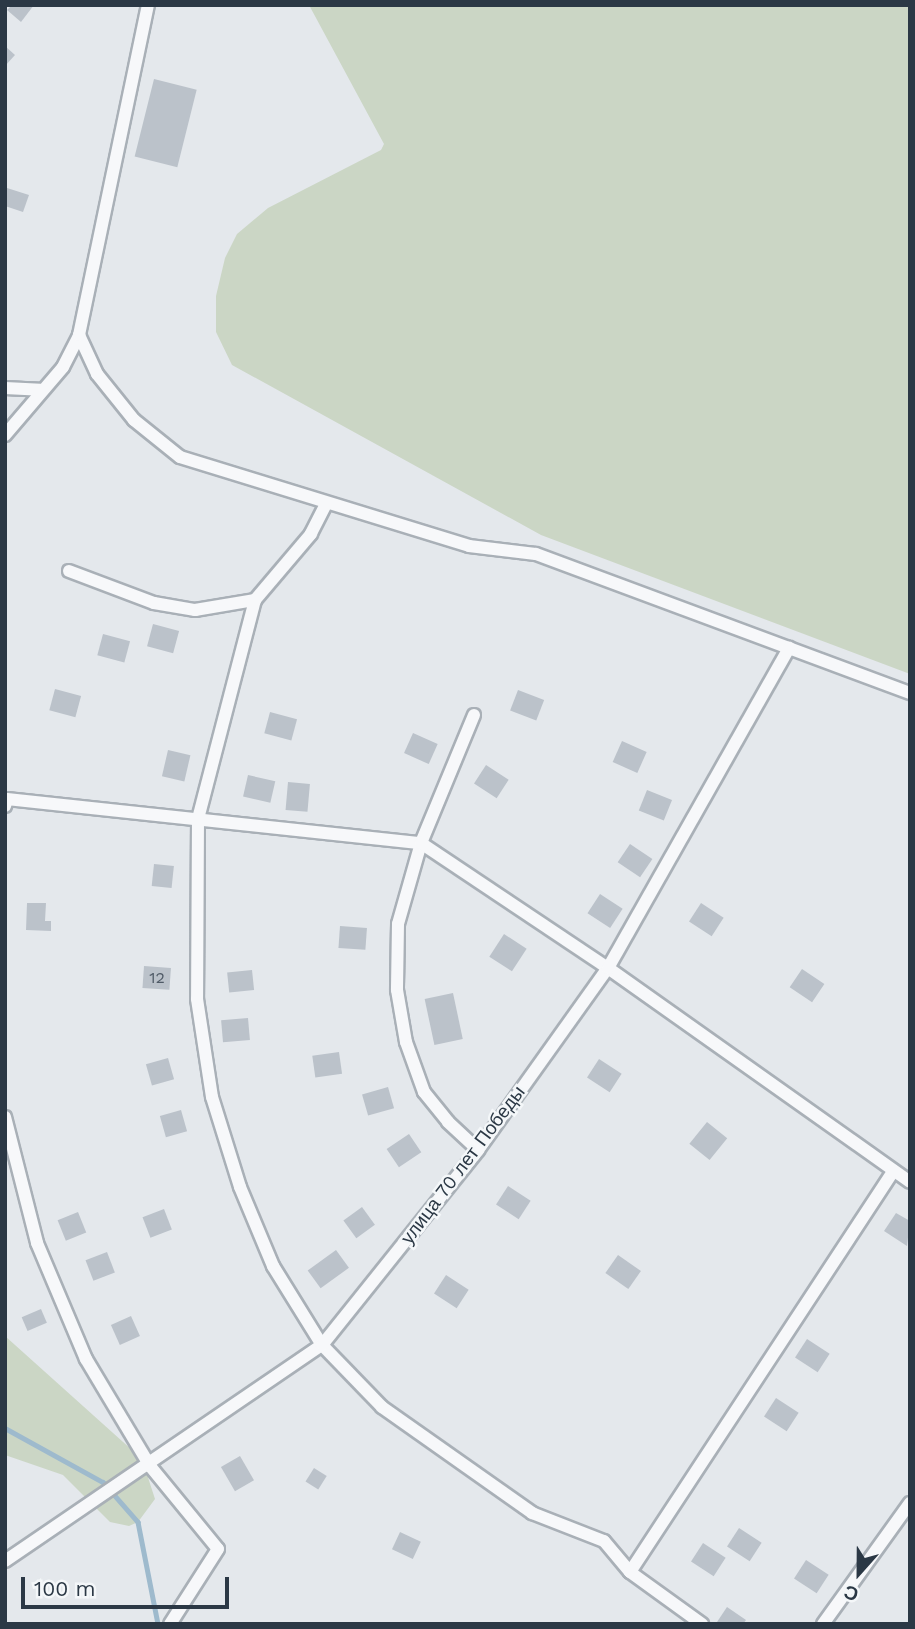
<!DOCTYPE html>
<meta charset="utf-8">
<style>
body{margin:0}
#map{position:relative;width:915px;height:1629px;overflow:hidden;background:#e4e8ec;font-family:"Work Sans",sans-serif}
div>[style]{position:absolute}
.green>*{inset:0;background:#cbd6c5}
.stream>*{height:4.5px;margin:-2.25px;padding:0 2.25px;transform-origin:2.25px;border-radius:2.25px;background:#9ebacd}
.building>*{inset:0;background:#bbc2ca;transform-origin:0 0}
.roads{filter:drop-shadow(2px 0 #a9b0b7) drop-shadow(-2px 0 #a9b0b7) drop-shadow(0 2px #a9b0b7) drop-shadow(0 -2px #a9b0b7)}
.street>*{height:12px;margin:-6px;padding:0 6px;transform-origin:6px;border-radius:6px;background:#f7f8fa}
span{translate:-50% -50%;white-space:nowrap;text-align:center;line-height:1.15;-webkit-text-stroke:5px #f4f7f9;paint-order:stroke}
.number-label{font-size:16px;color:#4f5a66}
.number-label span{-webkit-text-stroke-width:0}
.street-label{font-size:19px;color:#2b3845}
.frame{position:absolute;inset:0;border:7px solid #2b3845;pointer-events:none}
.north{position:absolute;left:824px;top:1538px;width:70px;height:70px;-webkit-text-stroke:5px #f4f7f9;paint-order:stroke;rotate:201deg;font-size:19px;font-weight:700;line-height:28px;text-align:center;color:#2b3845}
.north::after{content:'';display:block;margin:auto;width:24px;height:32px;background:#2b3845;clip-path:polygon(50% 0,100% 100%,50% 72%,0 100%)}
.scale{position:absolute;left:21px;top:1577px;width:208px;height:32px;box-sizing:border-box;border:4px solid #2b3845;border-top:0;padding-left:9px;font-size:21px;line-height:24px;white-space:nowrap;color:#2b3845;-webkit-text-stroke:5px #f4f7f9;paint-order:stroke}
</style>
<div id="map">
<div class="green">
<i style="clip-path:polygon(309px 5px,910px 5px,910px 674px,541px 535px,232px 365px,216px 332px,216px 296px,225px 258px,237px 234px,268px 208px,381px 150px,384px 144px)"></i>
<i style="clip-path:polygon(5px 1336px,142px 1459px,155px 1499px,138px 1522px,129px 1526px,110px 1522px,63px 1475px,5px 1455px)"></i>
</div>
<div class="stream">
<i style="left:5px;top:1428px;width:112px;rotate:28.9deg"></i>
<i style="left:103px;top:1482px;width:53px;rotate:48.8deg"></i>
<i style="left:138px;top:1522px;width:104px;rotate:78.9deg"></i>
</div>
<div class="building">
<i style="clip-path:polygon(12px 5px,34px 5px,21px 22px,7px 10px)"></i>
<i style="clip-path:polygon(5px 46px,15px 55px,5px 66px)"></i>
<i style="left:154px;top:79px;width:44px;height:80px;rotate:14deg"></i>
<i style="clip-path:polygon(7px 188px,29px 195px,23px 212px,5px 206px)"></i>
<i style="left:153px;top:624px;width:27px;height:23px;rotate:15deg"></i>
<i style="left:103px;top:634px;width:28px;height:22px;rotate:15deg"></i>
<i style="left:55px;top:689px;width:27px;height:22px;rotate:15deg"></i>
<i style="left:518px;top:690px;width:28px;height:22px;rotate:21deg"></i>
<i style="left:270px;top:712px;width:28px;height:22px;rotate:15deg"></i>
<i style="left:413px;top:733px;width:27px;height:22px;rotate:24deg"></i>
<i style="left:622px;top:741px;width:27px;height:23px;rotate:24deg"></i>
<i style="left:168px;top:750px;width:23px;height:27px;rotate:13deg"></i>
<i style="left:486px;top:765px;width:27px;height:22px;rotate:33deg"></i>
<i style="left:248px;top:775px;width:28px;height:22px;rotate:13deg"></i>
<i style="left:288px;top:782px;width:22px;height:28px;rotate:5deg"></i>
<i style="left:647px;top:790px;width:27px;height:22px;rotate:22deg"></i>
<i style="left:630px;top:844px;width:27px;height:22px;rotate:34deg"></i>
<i style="left:154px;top:864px;width:20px;height:22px;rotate:6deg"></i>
<i style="left:600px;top:894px;width:27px;height:23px;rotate:33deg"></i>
<i style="clip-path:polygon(27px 903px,46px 903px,45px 921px,51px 921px,51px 931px,26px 930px)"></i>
<i style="left:701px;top:903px;width:27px;height:22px;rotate:33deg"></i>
<i style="left:340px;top:926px;width:27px;height:22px;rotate:4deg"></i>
<i style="left:504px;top:934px;width:27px;height:27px;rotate:33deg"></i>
<i style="left:144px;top:966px;width:27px;height:22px;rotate:4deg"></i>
<i style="left:802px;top:969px;width:27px;height:22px;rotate:34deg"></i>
<i style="left:252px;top:970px;width:20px;height:25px;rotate:84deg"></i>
<i style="left:453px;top:993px;width:47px;height:29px;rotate:78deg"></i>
<i style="left:248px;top:1018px;width:22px;height:27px;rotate:85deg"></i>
<i style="left:339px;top:1052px;width:22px;height:27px;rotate:82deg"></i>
<i style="left:168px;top:1058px;width:22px;height:23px;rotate:74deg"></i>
<i style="left:599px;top:1059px;width:27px;height:22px;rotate:33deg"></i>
<i style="left:388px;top:1087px;width:22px;height:27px;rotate:74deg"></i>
<i style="left:181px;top:1110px;width:22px;height:22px;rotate:74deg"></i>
<i style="left:707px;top:1122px;width:26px;height:28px;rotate:39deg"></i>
<i style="left:409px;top:1134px;width:22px;height:27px;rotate:56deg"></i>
<i style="left:508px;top:1186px;width:27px;height:22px;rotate:33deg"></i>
<i style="left:362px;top:1207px;width:22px;height:23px;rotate:54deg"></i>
<i style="left:164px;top:1209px;width:22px;height:23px;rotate:69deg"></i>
<i style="left:78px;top:1212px;width:22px;height:22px;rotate:68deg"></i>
<i style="clip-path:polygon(896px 1213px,910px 1221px,907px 1246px,884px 1231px)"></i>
<i style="left:336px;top:1250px;width:22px;height:35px;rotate:54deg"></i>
<i style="left:107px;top:1252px;width:22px;height:23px;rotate:69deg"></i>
<i style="left:618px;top:1255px;width:28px;height:22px;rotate:35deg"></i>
<i style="left:446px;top:1275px;width:27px;height:22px;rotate:33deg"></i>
<i style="left:41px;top:1309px;width:15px;height:21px;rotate:67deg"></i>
<i style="left:131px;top:1316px;width:22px;height:22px;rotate:66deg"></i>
<i style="left:807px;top:1339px;width:27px;height:22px;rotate:33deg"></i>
<i style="left:776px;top:1398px;width:27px;height:22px;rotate:33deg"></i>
<i style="left:240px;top:1456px;width:28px;height:22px;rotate:60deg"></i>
<i style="left:314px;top:1468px;width:15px;height:16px;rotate:32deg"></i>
<i style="left:739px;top:1528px;width:27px;height:22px;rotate:33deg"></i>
<i style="left:400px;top:1532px;width:23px;height:19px;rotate:25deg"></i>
<i style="left:703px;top:1543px;width:27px;height:22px;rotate:33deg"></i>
<i style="left:806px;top:1560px;width:27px;height:22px;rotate:33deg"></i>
<i style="clip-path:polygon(727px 1607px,746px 1620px,743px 1624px,717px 1622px)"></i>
</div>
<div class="roads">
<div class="street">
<i style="left:79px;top:335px;width:43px;rotate:65.2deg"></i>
<i style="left:97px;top:374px;width:59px;rotate:51.2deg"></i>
<i style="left:134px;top:420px;width:59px;rotate:38.8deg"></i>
<i style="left:180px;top:457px;width:302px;rotate:17.1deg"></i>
<i style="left:469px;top:546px;width:67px;rotate:6.8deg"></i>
<i style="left:536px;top:554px;width:399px;rotate:20.4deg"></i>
<i style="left:5px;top:388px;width:35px;rotate:3deg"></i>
<i style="left:5px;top:435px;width:89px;rotate:-49.5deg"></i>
<i style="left:63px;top:367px;width:36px;rotate:-63deg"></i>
<i style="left:79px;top:335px;width:337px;rotate:-78.2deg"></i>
<i style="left:326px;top:504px;width:34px;rotate:117deg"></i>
<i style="left:311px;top:534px;width:87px;rotate:130.3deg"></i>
<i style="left:255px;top:600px;width:226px;rotate:104.6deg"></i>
<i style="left:198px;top:819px;width:180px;rotate:90.3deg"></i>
<i style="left:197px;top:999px;width:99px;rotate:81.3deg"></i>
<i style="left:212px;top:1097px;width:94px;rotate:72.7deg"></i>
<i style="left:240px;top:1187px;width:86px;rotate:67.3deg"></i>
<i style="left:273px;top:1266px;width:93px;rotate:58.2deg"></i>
<i style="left:322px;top:1345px;width:86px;rotate:45.9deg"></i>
<i style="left:382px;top:1407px;width:184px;rotate:35.2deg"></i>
<i style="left:532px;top:1513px;width:77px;rotate:21.3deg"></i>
<i style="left:604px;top:1541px;width:40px;rotate:50deg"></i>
<i style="left:630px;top:1572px;width:89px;rotate:35.8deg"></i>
<i style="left:69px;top:571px;width:91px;rotate:20.6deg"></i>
<i style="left:154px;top:603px;width:42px;rotate:9.7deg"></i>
<i style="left:195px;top:610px;width:61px;rotate:-9.5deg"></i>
<i style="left:474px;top:715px;width:139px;rotate:112.5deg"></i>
<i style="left:421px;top:843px;width:84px;rotate:105.9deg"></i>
<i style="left:398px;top:924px;width:66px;rotate:90.9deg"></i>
<i style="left:397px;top:990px;width:53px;rotate:80.2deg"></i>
<i style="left:406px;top:1042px;width:53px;rotate:70.2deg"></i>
<i style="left:424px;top:1092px;width:38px;rotate:51deg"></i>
<i style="left:448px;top:1122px;width:41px;rotate:43deg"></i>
<i style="left:5px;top:806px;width:7px;rotate:-74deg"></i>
<i style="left:7px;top:799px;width:416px;rotate:6.1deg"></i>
<i style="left:421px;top:843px;width:225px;rotate:33.8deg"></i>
<i style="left:608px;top:968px;width:370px;rotate:35.3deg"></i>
<i style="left:5px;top:1117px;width:130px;rotate:75.7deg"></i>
<i style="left:37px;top:1243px;width:126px;rotate:67.1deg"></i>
<i style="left:86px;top:1359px;width:125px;rotate:59.1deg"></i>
<i style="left:150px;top:1466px;width:107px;rotate:50.7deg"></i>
<i style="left:218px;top:1549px;width:89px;rotate:122.6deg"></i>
<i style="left:5px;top:1561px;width:384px;rotate:-34.3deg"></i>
<i style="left:322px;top:1345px;width:250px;rotate:-51.3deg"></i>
<i style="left:478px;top:1150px;width:224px;rotate:-54.5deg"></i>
<i style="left:608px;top:968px;width:368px;rotate:-60.5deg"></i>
<i style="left:630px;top:1572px;width:480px;rotate:-56.7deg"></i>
<i style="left:823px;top:1624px;width:149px;rotate:-54.3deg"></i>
</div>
</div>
<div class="number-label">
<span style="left:157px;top:978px">12</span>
</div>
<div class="street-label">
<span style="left:463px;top:1165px;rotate:-53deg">улица 70 лет Победы</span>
</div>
<div class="frame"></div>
<div class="north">С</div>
<div class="scale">100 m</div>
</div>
